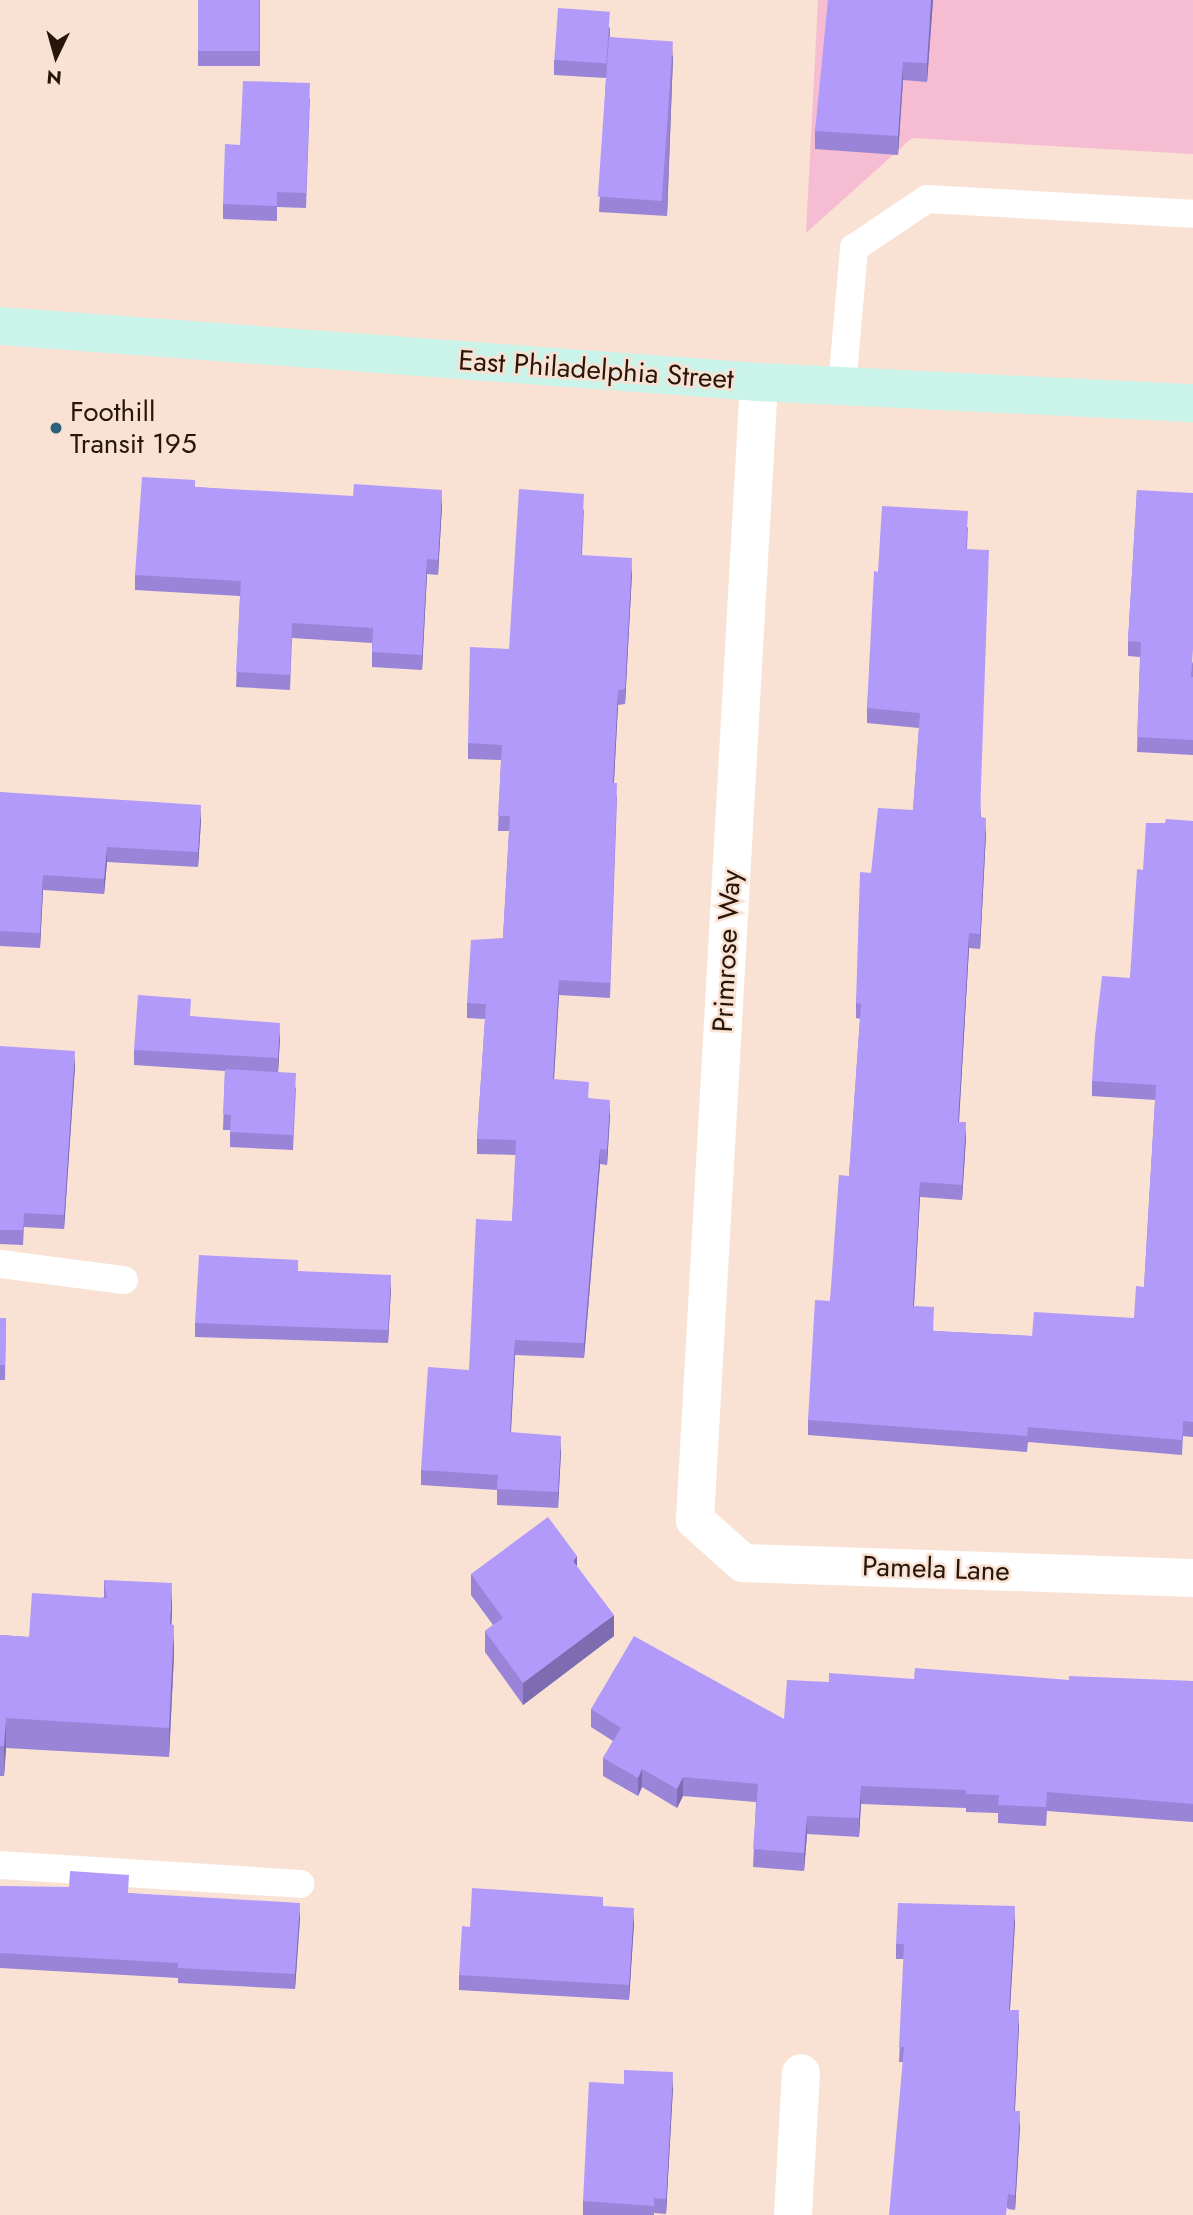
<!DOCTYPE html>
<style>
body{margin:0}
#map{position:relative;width:1193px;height:2215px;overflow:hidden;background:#f9e2d4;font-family:Jost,sans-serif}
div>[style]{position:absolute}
.green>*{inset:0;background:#f6bdd2}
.lane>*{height:28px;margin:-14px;padding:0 14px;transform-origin:14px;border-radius:14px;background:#fff}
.street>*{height:38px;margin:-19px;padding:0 19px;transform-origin:19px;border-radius:19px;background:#fff}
.secondary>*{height:38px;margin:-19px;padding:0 19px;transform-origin:19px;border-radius:19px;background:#caf3e9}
.wall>*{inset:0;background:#9984d8;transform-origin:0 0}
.shaded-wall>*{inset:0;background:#7d6cb0}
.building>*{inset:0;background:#b29afb;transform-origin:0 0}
.dots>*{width:19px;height:19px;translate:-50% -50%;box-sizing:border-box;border:4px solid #f9e2d4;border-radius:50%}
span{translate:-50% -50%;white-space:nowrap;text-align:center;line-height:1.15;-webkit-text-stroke:5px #f9e2d4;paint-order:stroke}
.street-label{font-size:28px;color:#291608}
.poi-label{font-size:28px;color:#291608}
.left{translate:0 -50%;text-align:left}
.north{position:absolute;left:21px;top:21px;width:70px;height:70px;-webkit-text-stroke:5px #f9e2d4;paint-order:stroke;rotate:185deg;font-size:19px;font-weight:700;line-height:28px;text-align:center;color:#291608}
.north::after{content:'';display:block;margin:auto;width:24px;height:32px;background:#291608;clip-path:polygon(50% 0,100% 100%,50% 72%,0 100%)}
</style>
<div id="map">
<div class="green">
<i style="clip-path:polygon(818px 0,1193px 0,1193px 154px,912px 138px,806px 233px)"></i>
</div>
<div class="lane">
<i style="left:842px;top:386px;width:139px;rotate:-85deg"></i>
<i style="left:854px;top:248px;width:88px;rotate:-33.9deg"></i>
<i style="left:927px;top:199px;width:266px;rotate:3.2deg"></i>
<i style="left:0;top:1264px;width:125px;rotate:7.4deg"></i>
<i style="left:0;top:1865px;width:301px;rotate:3.6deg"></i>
</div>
<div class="street">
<i style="left:759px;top:382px;width:1140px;rotate:93.22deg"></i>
<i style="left:695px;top:1520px;width:64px;rotate:41.9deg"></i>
<i style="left:743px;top:1563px;width:450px;rotate:1.9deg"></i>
<i style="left:793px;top:2215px;width:142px;rotate:-86.8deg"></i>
</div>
<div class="secondary">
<i style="left:0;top:326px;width:761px;rotate:4.22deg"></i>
<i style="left:759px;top:382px;width:435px;rotate:2.8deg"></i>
</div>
<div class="wall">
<i style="left:198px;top:0;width:62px;height:66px"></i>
<i style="clip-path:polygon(933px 0,927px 82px,903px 80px,898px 155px,815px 149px,815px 131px,838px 1px)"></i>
<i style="clip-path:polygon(610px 27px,610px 37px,673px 56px,667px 216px,599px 212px,606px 78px,554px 75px,554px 60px)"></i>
<i style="clip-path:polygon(310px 98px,306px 208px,277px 207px,277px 221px,223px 219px,223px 204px,240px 145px)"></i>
<i style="clip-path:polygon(195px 487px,442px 505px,438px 575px,427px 574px,422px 670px,372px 667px,372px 643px,292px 638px,290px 690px,236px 687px,240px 596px,135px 590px,135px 575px)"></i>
<i style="clip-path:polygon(1137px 490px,1193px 664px,1193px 755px,1137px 752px,1140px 657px,1128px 656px,1128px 641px)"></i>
<i style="clip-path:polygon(584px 509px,582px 555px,632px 573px,625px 704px,618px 705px,614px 783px,617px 798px,610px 998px,559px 995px,554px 1079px,589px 1098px,610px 1115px,607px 1165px,600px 1164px,584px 1358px,515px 1355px,511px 1432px,561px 1451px,558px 1508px,497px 1505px,497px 1490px,421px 1485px,421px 1470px,469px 1370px,512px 1221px,516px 1155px,477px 1154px,477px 1139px,485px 1019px,467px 1018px,467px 1003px,503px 938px,509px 831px,498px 831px,501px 760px,468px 759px,468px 743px,509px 649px)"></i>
<i style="clip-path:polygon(968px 527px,967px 549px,981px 817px,986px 833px,980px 949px,969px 948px,959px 1122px,966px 1137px,962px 1200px,920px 1197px,914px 1306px,934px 1331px,1032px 1336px,1134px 1318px,1144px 1287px,1155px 1100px,1092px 1096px,1092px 1081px,1130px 978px,1143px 870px,1165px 823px,1193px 821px,1193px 1437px,1183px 1436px,1182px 1455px,1028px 1442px,1027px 1452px,808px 1435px,808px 1420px,830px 1301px,849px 1176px,860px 1019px,856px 1018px,856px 1003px,871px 873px,913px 810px,919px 728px,867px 723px,867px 708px,878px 572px)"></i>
<i style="clip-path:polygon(0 792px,201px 820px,198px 867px,107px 862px,104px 894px,43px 890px,40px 948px,0 946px)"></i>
<i style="clip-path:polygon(191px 1016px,280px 1038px,278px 1072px,296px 1088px,293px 1150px,230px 1147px,230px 1130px,223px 1130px,225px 1071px,134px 1065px,134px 1050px)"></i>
<i style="clip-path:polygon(0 1046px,75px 1066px,64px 1229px,24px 1227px,23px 1245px,0 1244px)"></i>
<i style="clip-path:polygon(298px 1271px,391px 1288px,388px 1343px,195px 1337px,195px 1323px)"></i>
<i style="clip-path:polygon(0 1318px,6px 1318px,5px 1380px,0 1380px)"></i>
<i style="clip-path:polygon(577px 1567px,614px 1636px,523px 1705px,485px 1652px,485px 1631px,493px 1625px,471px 1595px,471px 1574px)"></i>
<i style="clip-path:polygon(104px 1580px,172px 1613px,171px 1624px,174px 1654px,169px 1757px,6px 1748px,4px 1776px,0 1776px,0 1635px,29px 1637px,104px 1597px)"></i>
<i style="clip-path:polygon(914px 1679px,1193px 1681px,1193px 1822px,1047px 1811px,1046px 1826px,998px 1823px,998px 1813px,966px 1812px,966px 1808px,861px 1804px,859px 1837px,807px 1834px,804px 1871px,753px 1867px,756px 1802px,683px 1796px,677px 1808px,642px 1787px,638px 1796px,603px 1776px,603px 1758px,613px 1741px,591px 1727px,591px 1709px,784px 1719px,829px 1682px)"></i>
<i style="clip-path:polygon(0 1886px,129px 1893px,300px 1918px,295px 1989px,178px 1983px,178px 1978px,0 1968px)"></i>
<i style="clip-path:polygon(603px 1906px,634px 1923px,629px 2000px,459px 1990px,459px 1975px,470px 1927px)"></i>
<i style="clip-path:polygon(1015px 1922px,1010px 2010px,1019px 2025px,1015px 2111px,1020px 2127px,1015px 2210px,1008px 2209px,903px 2062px,899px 2062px,904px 1959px,896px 1959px,896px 1944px)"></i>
<i style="clip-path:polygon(673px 2087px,666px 2214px,654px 2213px,654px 2215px,583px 2215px,583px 2201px)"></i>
</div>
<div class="shaded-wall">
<i style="clip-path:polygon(931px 0,933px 0,927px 82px,927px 63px)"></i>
<i style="clip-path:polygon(673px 41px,673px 56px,667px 216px,667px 201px)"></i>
<i style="clip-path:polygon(903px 62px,903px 80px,898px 155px,898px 136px)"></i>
<i style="clip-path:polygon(442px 490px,442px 505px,438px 575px,438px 560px)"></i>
<i style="clip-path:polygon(632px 558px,632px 573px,625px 704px,625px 689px)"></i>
<i style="clip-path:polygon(427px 559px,427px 574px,422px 670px,422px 655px)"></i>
<i style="clip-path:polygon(618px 690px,618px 705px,613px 798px,613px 783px)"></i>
<i style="clip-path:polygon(201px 805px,201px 820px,198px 867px,198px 852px)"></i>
<i style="clip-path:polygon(986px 818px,986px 833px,980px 949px,980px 934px)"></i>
<i style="clip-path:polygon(107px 847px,107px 862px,104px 894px,104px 879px)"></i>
<i style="clip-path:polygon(43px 875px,43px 890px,40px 948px,40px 933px)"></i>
<i style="clip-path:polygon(969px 933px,969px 948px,958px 1137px,958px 1122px)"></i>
<i style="clip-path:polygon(559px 980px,559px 995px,553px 1094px,553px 1079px)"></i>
<i style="clip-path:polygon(280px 1023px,280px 1038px,278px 1074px,278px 1058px)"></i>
<i style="clip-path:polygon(75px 1051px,75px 1066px,64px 1229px,64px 1215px)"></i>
<i style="clip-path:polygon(610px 1100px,610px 1115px,607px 1165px,607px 1150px)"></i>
<i style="clip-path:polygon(966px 1122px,966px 1137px,962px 1200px,962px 1185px)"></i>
<i style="clip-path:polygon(600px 1149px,600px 1164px,584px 1358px,584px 1343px)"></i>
<i style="clip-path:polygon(920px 1182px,920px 1197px,913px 1321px,913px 1306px)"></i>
<i style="clip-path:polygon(391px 1275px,391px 1288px,388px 1343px,388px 1330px)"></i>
<i style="clip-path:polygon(515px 1340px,515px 1355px,510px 1447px,510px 1432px)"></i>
<i style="clip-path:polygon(561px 1436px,561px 1451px,558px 1508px,558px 1492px)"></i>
<i style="clip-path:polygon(577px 1556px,577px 1578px,573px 1561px)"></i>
<i style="clip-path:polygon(172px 1583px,172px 1613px,170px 1654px,170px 1624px)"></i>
<i style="clip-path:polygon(614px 1615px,614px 1636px,523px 1705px,523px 1683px)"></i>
<i style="clip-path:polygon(174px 1625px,174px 1654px,169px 1757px,169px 1728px)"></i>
<i style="clip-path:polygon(6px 1718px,6px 1748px,4px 1776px,4px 1746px)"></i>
<i style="clip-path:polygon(642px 1769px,642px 1787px,638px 1796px,638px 1778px)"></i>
<i style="clip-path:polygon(683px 1777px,683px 1796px,677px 1808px,677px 1789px)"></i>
<i style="clip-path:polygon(861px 1786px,861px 1804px,859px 1837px,859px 1818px)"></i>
<i style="clip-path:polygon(807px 1816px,807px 1834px,804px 1871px,804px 1853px)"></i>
<i style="clip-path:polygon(300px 1903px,300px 1918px,295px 1989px,295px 1974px)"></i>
<i style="clip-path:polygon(1015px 1906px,1015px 1922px,1009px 2025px,1009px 2010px)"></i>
<i style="clip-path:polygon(634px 1908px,634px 1923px,629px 2000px,629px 1985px)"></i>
<i style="clip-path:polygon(1019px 2010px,1019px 2025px,1014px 2126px,1014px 2111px)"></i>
<i style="clip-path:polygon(673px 2072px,673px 2087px,666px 2214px,666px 2199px)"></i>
<i style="clip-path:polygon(1020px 2111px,1020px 2127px,1015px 2210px,1015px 2195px)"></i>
</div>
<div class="building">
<i style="left:198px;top:0;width:61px;height:51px"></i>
<i style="clip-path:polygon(828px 0,931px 0,927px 63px,903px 62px,898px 136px,815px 131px)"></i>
<i style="left:558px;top:8px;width:52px;height:52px;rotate:4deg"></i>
<i style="left:609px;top:37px;width:64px;height:160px;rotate:4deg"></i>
<i style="clip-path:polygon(243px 81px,310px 83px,306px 193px,277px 192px,277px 206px,223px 204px,225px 144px,240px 145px)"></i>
<i style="clip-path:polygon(142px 477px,195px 480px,195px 487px,353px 496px,354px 484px,442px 490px,438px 560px,427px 559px,422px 655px,372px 652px,373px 628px,292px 623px,290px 675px,236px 672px,241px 581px,135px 575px)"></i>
<i style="clip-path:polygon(519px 489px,584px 494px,581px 555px,632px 558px,625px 689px,618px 690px,613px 783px,617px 783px,610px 983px,559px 980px,553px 1079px,589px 1082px,588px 1098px,610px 1100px,607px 1150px,600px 1149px,584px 1343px,515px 1340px,510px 1432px,561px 1436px,558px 1492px,497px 1489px,498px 1475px,421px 1470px,428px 1367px,469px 1370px,476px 1219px,512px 1221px,516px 1140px,477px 1139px,486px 1004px,467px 1003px,471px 940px,503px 938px,510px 816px,498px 816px,502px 745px,468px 743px,470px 647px,509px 649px)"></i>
<i style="clip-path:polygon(1137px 490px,1193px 493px,1193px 649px,1191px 677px,1193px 677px,1193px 740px,1137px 737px,1141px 642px,1128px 641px)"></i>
<i style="clip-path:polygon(882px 506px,968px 511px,966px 549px,989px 550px,980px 817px,986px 818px,980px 934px,969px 933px,958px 1122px,966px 1122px,962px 1185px,920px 1182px,913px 1306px,934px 1307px,933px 1331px,1032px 1336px,1034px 1312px,1134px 1318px,1136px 1286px,1144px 1287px,1156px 1085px,1092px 1081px,1095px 1036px,1102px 976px,1130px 978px,1137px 869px,1143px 870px,1146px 823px,1165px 823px,1166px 819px,1193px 821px,1193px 1422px,1183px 1421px,1182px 1440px,1028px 1427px,1027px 1436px,808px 1420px,815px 1300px,830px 1301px,839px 1175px,849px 1176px,861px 1004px,856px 1003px,860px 872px,871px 873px,878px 808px,913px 810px,920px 713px,867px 708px,874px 571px,878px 572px)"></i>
<i style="clip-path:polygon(0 792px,201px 805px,198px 852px,107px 847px,104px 879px,43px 875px,40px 933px,0 931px)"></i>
<i style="clip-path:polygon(138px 995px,191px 999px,190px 1016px,280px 1023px,278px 1058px,134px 1050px)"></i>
<i style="clip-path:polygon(0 1046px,75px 1051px,64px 1215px,24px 1213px,23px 1230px,0 1230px)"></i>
<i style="clip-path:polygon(225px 1069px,296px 1073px,293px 1135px,230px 1132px,231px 1115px,223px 1114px)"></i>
<i style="clip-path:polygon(199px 1255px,298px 1260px,298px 1271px,391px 1275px,388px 1330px,195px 1323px)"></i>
<i style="clip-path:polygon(0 1318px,6px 1318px,5px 1365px,0 1365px)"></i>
<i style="clip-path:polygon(548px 1517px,577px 1556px,573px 1561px,614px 1615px,523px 1683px,485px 1631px,503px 1618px,471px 1574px)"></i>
<i style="clip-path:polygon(104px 1580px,172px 1583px,170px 1624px,174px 1625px,169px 1728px,6px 1718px,4px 1746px,0 1746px,0 1635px,29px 1637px,32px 1593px,107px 1598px)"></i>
<i style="clip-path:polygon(634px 1636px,784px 1719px,787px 1680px,829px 1682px,829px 1673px,914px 1679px,915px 1668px,1069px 1680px,1069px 1676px,1193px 1681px,1193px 1804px,1047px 1792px,1046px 1807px,998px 1805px,999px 1795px,966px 1794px,966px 1790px,861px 1786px,859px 1818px,807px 1816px,804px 1853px,753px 1849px,758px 1784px,683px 1777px,677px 1789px,642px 1769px,638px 1778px,603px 1758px,621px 1728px,591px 1709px)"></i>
<i style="clip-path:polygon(70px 1871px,129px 1875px,128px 1893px,300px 1903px,295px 1974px,178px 1968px,178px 1963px,0 1953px,0 1886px,69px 1887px)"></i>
<i style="clip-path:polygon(472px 1888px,603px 1897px,603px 1906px,634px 1908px,629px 1985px,459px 1975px,462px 1926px,470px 1927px)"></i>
<i style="clip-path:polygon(898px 1903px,1015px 1906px,1009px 2010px,1019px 2010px,1014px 2111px,1020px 2111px,1015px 2195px,1008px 2194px,1006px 2215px,889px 2215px,904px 2047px,899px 2047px,904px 1944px,896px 1944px)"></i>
<i style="clip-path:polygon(624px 2070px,673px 2072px,666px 2199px,654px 2198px,654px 2206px,583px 2201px,589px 2082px,624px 2084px)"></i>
</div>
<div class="dots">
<i style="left:56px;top:428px;background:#2c617d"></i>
</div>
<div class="street-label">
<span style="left:596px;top:370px;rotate:4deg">East Philadelphia Street</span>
<span style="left:727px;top:951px;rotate:-87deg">Primrose Way</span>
<span style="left:936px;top:1569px;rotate:2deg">Pamela Lane</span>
</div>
<div class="poi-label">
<span class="left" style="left:70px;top:428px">Foothill<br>Transit 195</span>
</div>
<div class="north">N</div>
</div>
